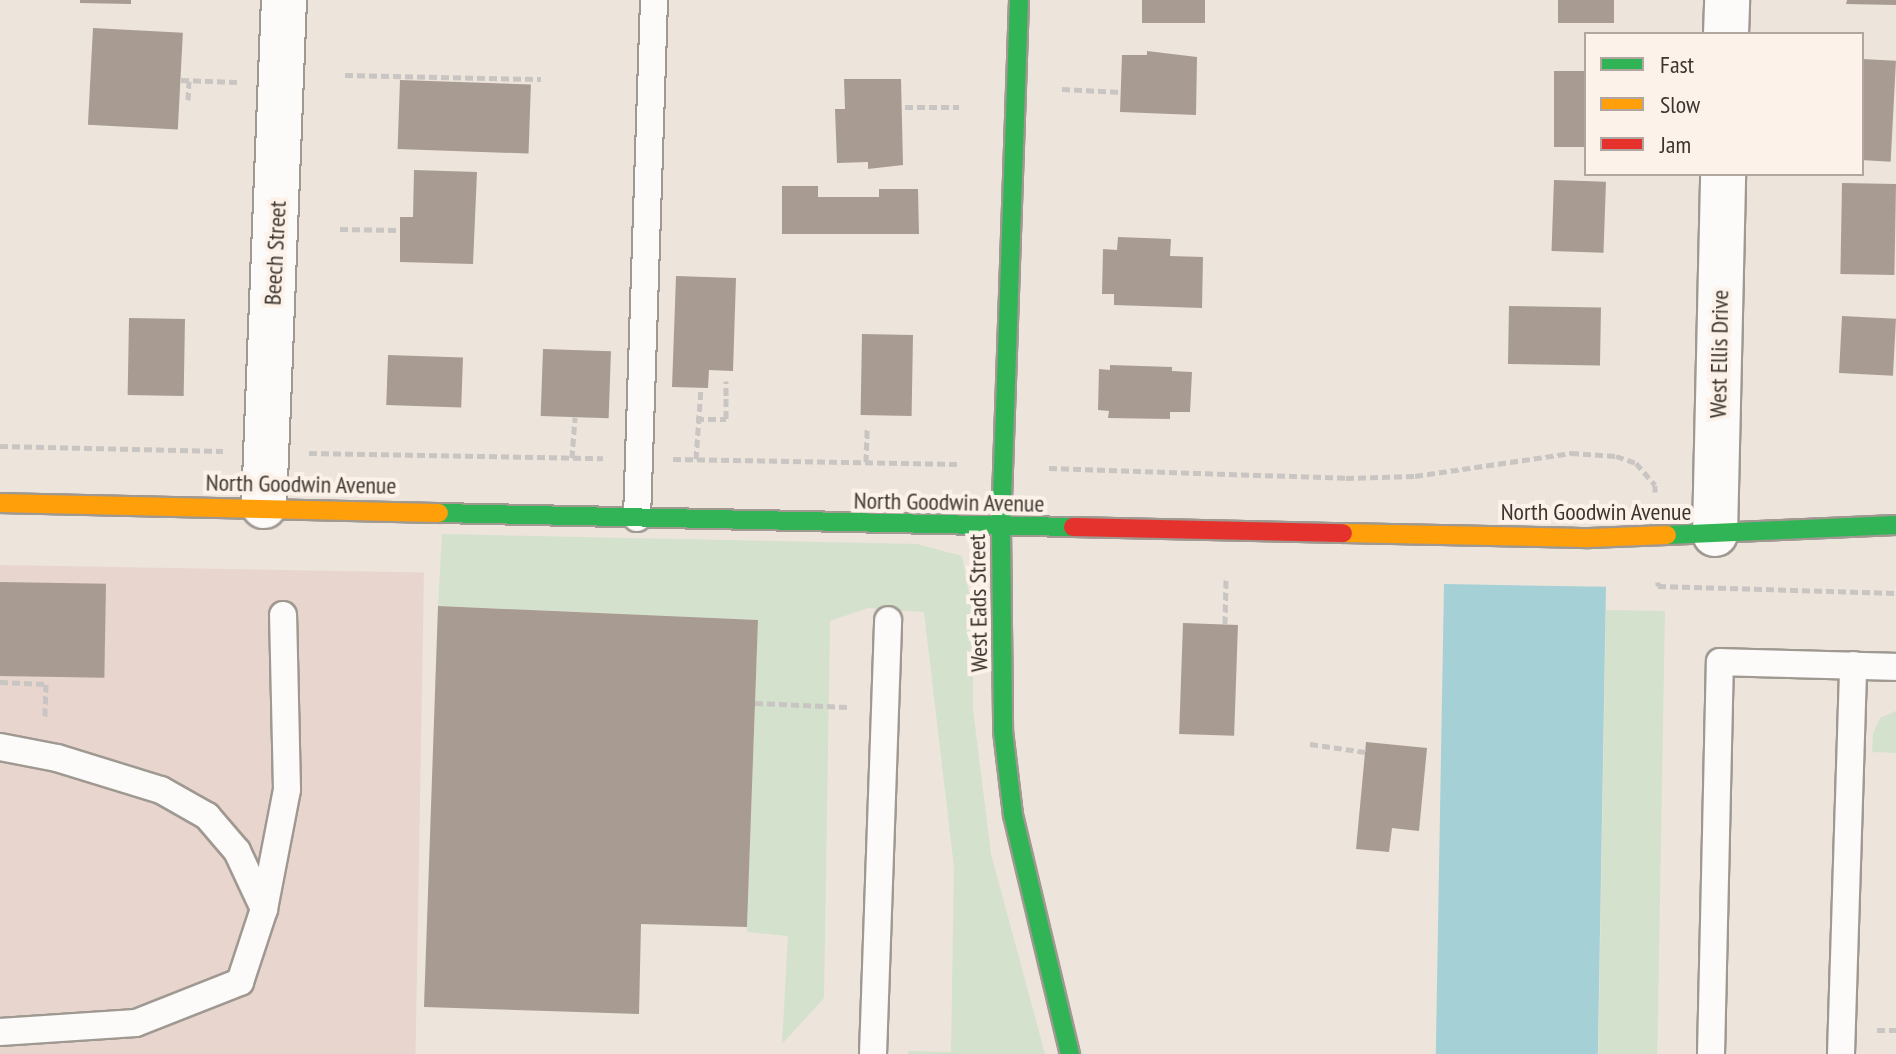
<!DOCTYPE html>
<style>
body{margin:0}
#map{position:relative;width:1896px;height:1054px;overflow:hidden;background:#ede4dc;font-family:"PT Sans Narrow",sans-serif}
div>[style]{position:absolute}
.industrial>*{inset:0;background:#e8d5ce;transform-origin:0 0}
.green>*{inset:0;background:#d4e1cd;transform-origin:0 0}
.water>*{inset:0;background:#a4d0d6;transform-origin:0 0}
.building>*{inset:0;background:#a89c92;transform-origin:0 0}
.path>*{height:5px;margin-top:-2.5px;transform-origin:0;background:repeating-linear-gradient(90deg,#c9c5c2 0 8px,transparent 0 12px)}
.roads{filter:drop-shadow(2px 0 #9f9992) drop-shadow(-2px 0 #9f9992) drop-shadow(0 2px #9f9992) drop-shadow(0 -2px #9f9992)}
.lane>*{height:26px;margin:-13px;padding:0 13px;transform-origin:13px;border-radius:13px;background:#fcfbfa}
.street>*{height:44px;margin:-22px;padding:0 22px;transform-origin:22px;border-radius:22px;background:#fcfbfa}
.fast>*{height:18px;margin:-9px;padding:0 9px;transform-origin:9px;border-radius:9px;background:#30b455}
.slow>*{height:18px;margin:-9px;padding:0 9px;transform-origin:9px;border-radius:9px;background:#ff9f0a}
.jam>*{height:18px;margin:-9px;padding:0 9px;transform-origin:9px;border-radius:9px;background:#e5322d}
span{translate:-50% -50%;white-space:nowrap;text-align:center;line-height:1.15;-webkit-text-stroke:8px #fdf2e9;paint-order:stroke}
.street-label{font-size:24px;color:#3c352f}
.legend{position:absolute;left:1584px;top:32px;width:280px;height:144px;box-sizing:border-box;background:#fdf2e9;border:2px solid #b0a69f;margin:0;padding:10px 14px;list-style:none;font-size:24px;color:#3c352f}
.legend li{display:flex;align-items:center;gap:16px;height:40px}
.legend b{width:40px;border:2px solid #b0a69f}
</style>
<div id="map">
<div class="industrial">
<i style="left:0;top:565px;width:424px;height:489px;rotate:1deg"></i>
</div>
<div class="green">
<i style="clip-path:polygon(442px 534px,917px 544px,962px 556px,973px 614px,973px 709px,991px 854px,1045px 1054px,908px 1054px,909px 1051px,951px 1052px,954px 867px,924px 612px,868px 608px,830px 621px,824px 998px,782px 1044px,788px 936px,747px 932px,758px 620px,438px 606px)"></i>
<i style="left:1606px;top:610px;width:59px;height:444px;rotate:1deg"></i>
<i style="clip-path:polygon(1896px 711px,1896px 753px,1872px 752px,1873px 733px,1880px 718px)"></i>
</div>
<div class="water">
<i style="left:1444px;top:584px;width:162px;height:470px;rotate:1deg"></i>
</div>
<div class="building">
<i style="clip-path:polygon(80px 0,131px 0,131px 4px,80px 3px)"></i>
<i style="left:1142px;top:0;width:63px;height:23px"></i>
<i style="left:1558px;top:0;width:56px;height:23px"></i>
<i style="clip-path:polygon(1847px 0,1896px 0,1896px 5px,1846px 4px)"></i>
<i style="left:93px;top:28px;width:90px;height:97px;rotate:3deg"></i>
<i style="clip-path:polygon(1147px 51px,1197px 57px,1196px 115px,1120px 112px,1122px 55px,1147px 55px)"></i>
<i style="left:1862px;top:59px;width:34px;height:101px;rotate:3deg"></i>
<i style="left:1554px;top:71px;width:32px;height:76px"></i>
<i style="clip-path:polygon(844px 79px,901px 79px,903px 165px,868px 169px,868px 162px,837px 163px,835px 109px,845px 109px)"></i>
<i style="left:400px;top:80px;width:131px;height:69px;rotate:2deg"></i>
<i style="clip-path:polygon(414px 170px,477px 172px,473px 264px,400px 262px,400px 217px,413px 217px)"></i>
<i style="left:1554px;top:180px;width:52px;height:71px;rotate:2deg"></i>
<i style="left:1842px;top:183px;width:54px;height:91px;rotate:1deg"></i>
<i style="clip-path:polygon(782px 186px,818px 186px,818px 197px,879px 197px,879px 189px,918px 189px,919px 234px,782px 234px)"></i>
<i style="clip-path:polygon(1118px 237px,1171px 239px,1170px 256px,1203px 257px,1202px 308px,1114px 305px,1114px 294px,1102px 294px,1103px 249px,1117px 250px)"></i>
<i style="clip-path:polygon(676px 276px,736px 278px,733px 371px,709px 370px,708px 388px,672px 387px)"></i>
<i style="left:1509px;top:306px;width:92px;height:58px;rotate:1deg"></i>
<i style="left:1842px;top:316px;width:54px;height:57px;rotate:3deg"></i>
<i style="left:129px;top:318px;width:56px;height:77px;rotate:1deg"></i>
<i style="left:862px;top:334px;width:51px;height:81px;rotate:1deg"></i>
<i style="left:543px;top:349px;width:68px;height:67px;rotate:2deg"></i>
<i style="left:388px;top:355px;width:75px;height:50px;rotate:2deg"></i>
<i style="clip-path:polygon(1110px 365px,1172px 367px,1172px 371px,1192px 372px,1190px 412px,1170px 412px,1170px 419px,1108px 418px,1109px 411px,1098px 410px,1099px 369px,1110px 370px)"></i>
<i style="left:0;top:582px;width:106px;height:94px;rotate:1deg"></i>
<i style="clip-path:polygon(438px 606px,758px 620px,747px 927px,641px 924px,639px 1014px,424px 1007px)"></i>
<i style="left:1183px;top:623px;width:55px;height:111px;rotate:2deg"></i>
<i style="clip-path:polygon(1366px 742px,1427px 748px,1419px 831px,1392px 828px,1389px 852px,1356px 849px)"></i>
</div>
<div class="path">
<i style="left:345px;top:75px;width:196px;rotate:1.2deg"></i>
<i style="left:181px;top:80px;width:56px;rotate:2deg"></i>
<i style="left:1062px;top:89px;width:59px;rotate:2.9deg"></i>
<i style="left:188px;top:100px;width:19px;rotate:-87deg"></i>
<i style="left:905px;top:107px;width:54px"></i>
<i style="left:340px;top:229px;width:58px;rotate:1deg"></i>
<i style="left:696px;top:419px;width:30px"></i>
<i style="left:726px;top:419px;width:38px;rotate:-90deg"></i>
<i style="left:0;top:446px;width:223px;rotate:1.3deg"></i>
<i style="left:309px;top:453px;width:294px;rotate:1deg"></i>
<i style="left:572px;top:458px;width:41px;rotate:-85.8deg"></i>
<i style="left:673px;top:459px;width:286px;rotate:1deg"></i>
<i style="left:696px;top:459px;width:71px;rotate:-86deg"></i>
<i style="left:866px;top:462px;width:35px;rotate:-88deg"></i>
<i style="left:1049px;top:468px;width:297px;rotate:1.9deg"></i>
<i style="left:1346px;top:478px;width:69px;rotate:-1.7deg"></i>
<i style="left:1415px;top:476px;width:158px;rotate:-8.4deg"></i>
<i style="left:1571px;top:453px;width:45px;rotate:3.8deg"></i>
<i style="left:1616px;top:456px;width:21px;rotate:19deg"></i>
<i style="left:1636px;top:463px;width:29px;rotate:49deg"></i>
<i style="left:1655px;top:485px;width:7px;rotate:90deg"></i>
<i style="left:1658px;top:582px;width:4px;rotate:90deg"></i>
<i style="left:1658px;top:586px;width:238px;rotate:1.7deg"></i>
<i style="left:1225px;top:624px;width:45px;rotate:-88.7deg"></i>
<i style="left:0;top:682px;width:46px;rotate:2.5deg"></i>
<i style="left:46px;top:684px;width:34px;rotate:92deg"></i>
<i style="left:755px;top:703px;width:93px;rotate:2.5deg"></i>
<i style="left:1310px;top:744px;width:56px;rotate:8.3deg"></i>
<i style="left:1877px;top:1030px;width:19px"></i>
</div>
<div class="roads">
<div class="lane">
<i style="left:637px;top:518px;width:518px;rotate:-88.12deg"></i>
<i style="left:0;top:747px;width:58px;rotate:10.9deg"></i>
<i style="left:57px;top:758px;width:109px;rotate:17.1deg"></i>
<i style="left:161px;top:790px;width:53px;rotate:29.5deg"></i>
<i style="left:207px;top:816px;width:46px;rotate:49.4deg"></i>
<i style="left:237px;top:851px;width:64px;rotate:65deg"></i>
<i style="left:0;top:1032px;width:136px;rotate:-3.8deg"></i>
<i style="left:136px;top:1023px;width:112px;rotate:-21.5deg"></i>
<i style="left:240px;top:982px;width:77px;rotate:-71.8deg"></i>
<i style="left:264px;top:909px;width:122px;rotate:-79.1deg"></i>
<i style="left:287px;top:789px;width:174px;rotate:-91.3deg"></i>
<i style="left:873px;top:1054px;width:434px;rotate:-88deg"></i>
<i style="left:1711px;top:1054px;width:392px;rotate:-88.7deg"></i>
<i style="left:1720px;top:662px;width:176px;rotate:1.6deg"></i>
<i style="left:1841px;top:1054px;width:389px;rotate:-88.2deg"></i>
</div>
<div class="street">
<i style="left:1726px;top:34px;width:34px;rotate:-88deg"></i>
<i style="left:264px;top:506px;width:506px;rotate:-87.74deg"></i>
<i style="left:1715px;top:534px;width:360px;rotate:-88.7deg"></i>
</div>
<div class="fast">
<i style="left:1019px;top:0;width:528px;rotate:91.95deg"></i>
<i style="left:1001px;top:528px;width:203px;rotate:89.4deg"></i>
<i style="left:1003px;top:731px;width:85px;rotate:83.2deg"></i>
<i style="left:1013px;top:815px;width:246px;rotate:76.6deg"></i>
<i style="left:439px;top:513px;width:634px;rotate:1.27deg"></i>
<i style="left:1667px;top:535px;width:229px;rotate:-2.5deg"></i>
</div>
<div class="slow">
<i style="left:0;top:503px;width:439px;rotate:1.3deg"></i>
<i style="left:1343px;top:533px;width:246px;rotate:1.2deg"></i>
<i style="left:1589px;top:538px;width:78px;rotate:-2.2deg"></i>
</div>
<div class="jam">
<i style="left:1073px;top:527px;width:270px;rotate:1.3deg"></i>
</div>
</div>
<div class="street-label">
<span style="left:275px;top:253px;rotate:-87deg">Beech Street</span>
<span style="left:1719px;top:354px;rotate:-89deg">West Ellis Drive</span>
<span style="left:301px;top:484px;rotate:1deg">North Goodwin Avenue</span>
<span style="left:949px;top:502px;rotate:1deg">North Goodwin Avenue</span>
<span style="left:1596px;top:512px">North Goodwin Avenue</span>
<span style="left:978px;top:603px;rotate:-91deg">West Eads Street</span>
</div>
<ul class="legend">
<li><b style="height:10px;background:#30b455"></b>Fast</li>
<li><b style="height:10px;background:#ff9f0a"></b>Slow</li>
<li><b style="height:10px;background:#e5322d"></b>Jam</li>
</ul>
</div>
